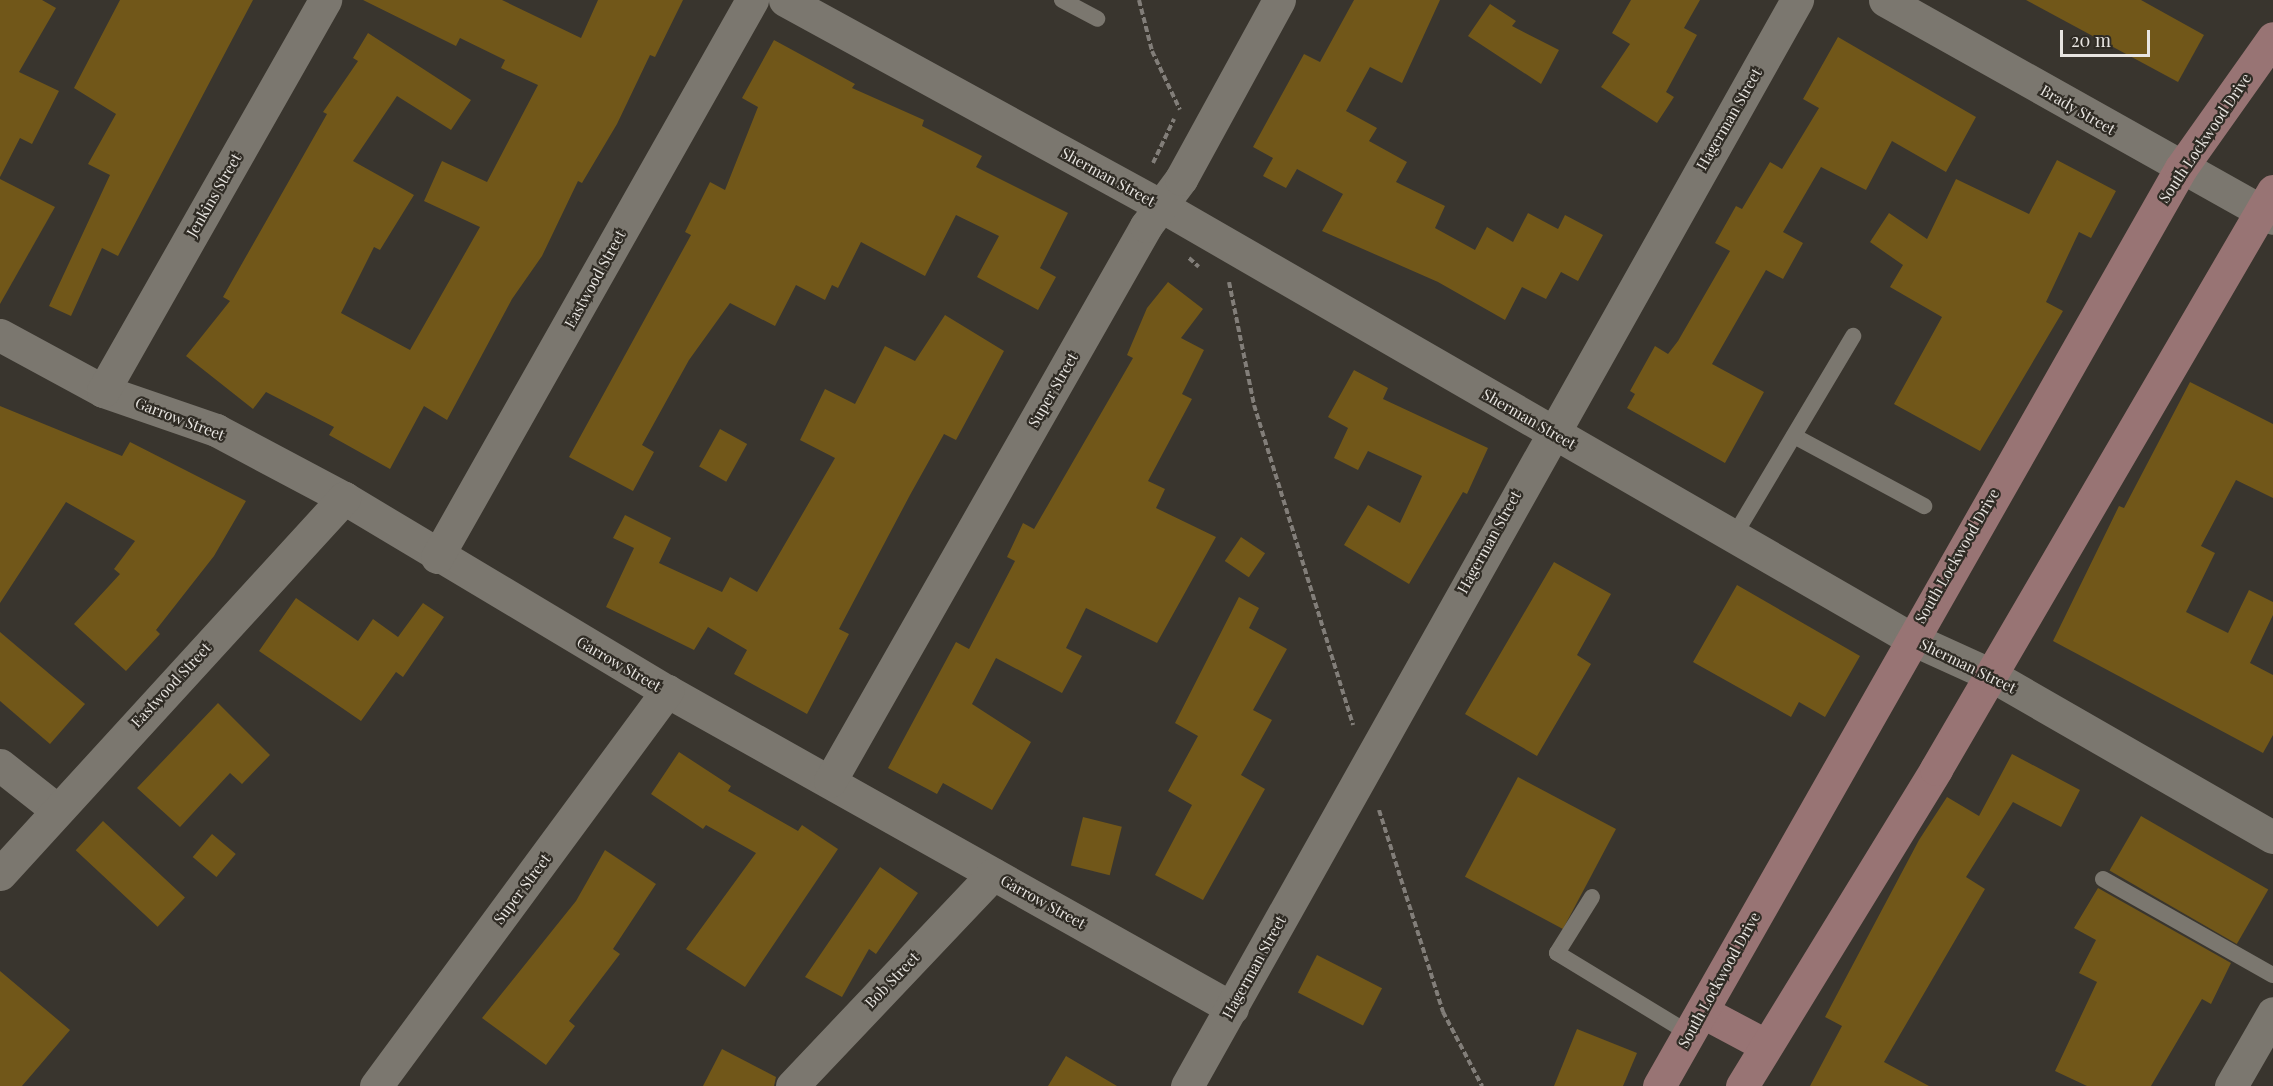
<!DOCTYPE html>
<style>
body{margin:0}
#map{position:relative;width:2273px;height:1086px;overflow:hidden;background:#39352e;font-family:"Playfair Display",serif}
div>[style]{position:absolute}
.building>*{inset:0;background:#715719;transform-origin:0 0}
.path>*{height:4px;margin-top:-2px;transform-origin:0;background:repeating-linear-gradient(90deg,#827e79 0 6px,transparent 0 9px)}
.lane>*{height:16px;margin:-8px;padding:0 8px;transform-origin:8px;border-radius:8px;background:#7b776f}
.street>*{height:33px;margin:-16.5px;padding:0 16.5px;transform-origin:16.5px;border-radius:16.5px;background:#7b776f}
.secondary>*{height:33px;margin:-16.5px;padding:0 16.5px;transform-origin:16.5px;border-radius:16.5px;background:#987474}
span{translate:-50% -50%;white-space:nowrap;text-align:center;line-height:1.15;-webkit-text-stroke:4.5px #2f2b24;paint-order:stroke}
.street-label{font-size:15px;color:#e8e5e1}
.scale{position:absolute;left:2060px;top:30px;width:90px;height:27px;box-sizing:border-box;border:3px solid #e8e5e1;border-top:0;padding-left:8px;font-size:18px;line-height:21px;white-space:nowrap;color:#e8e5e1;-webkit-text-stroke:4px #2f2b24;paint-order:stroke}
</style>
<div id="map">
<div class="building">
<i style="clip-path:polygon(0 0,42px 0,56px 8px,19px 72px,59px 91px,32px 144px,20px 138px,0 177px)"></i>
<i style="clip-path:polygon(120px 0,253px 0,118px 256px,102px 248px,71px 316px,49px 306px,110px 175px,88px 164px,116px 114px,74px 88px)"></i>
<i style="clip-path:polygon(363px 0,502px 0,581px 38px,598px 0,683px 0,655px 57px,650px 55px,617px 124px,582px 183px,578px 181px,542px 256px,512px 299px,447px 420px,424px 406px,390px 469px,329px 435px,334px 427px,266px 392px,253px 409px,186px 356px,230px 301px,223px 297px,327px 114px,323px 112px,358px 61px,353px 58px,368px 33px,471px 100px,451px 130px,397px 96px,353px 161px,414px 195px,380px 250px,374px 247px,341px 313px,410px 350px,480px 227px,424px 201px,442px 161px,487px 182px,538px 85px,501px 68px,505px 60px,460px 38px,456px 46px)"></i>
<i style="clip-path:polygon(1354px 0,1440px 0,1402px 83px,1370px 67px,1346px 111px,1377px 128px,1369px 141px,1407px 162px,1396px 182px,1445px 206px,1435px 228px,1475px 250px,1487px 227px,1513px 242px,1528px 213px,1558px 229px,1565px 215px,1603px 235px,1578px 281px,1561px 272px,1546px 299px,1522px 287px,1505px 320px,1438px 282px,1322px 231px,1343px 194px,1297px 169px,1286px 188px,1263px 176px,1273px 158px,1253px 147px,1304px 54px,1320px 62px)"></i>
<i style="clip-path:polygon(1631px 0,1700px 0,1684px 28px,1697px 35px,1666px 92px,1674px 97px,1657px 123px,1601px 87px,1630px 44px,1612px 33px)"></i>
<i style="clip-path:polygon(2026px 0,2141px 0,2204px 35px,2178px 82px)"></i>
<i style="clip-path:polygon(1490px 4px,1516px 21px,1512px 26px,1559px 50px,1541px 84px,1468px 36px)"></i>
<i style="clip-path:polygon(1838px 37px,1976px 117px,1946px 172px,1892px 141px,1866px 190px,1821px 167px,1783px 232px,1803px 243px,1783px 279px,1766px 270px,1712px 364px,1764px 392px,1725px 463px,1627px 408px,1635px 394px,1630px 391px,1655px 346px,1668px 354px,1678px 341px,1730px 251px,1715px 243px,1736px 206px,1742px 209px,1770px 162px,1782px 169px,1819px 108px,1803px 99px)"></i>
<i style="clip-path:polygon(774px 40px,855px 84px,852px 88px,924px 120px,922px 126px,982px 156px,976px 167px,1068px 213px,1040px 268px,1056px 277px,1038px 310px,977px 277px,999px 236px,956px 215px,925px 276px,861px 242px,838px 288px,832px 285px,825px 300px,796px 285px,775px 326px,730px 303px,689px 360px,642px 445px,654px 452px,633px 491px,569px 457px,691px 235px,685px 232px,710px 182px,725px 190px,758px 107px,742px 98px)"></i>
<i style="clip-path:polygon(2057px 160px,2116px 191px,2091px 238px,2079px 232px,2046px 302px,2063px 311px,1980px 451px,1894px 404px,1942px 317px,1890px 287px,1903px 265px,1870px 242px,1889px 213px,1927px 239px,1956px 179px,2029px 214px)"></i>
<i style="clip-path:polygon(0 179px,55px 207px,0 304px)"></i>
<i style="clip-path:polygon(1168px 282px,1203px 309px,1181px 338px,1204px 350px,1182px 394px,1192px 399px,1148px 481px,1165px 489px,1156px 508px,1216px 537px,1157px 643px,1086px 608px,1066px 648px,1082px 656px,1062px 693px,996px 658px,972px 704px,1031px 742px,992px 810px,943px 783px,937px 794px,888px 768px,956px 642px,969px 649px,1015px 561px,1007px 557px,1023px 523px,1034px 529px,1133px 358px,1127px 355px,1147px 308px)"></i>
<i style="clip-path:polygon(945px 315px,1004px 351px,956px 440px,944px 434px,910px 495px,839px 629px,849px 634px,807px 714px,734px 674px,747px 650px,708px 627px,694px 650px,606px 607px,634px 548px,613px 538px,625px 515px,671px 538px,659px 563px,722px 592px,730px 577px,757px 592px,835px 458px,800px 440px,825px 389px,855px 404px,885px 346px,915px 361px)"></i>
<i style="clip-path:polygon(1354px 370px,1388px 388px,1383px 399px,1488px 448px,1467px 494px,1463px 492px,1409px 584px,1344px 545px,1368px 505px,1400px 523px,1422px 476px,1368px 451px,1358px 470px,1334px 458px,1348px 428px,1328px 417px)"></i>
<i style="clip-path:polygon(2190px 382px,2273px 424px,2273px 498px,2236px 480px,2201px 546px,2215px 553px,2186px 612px,2228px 633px,2249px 590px,2273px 602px,2273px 615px,2250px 663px,2273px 675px,2273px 735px,2263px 753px,2053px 641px,2119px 506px,2124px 508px)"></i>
<i style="clip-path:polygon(0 406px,122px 456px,130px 442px,246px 501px,214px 556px,156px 630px,160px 634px,126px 671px,74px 624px,120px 574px,114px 569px,135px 541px,66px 502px,0 603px)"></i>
<i style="left:720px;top:429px;width:31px;height:43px;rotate:29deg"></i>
<i style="left:1241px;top:537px;width:29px;height:29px;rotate:34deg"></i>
<i style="clip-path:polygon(1554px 562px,1611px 594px,1577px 655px,1591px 664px,1537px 756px,1465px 714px)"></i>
<i style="clip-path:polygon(1737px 585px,1860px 656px,1825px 717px,1799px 702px,1791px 717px,1693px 662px)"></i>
<i style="clip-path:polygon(1239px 597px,1259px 608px,1249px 628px,1287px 649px,1253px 710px,1272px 720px,1241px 775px,1265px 789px,1203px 900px,1155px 875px,1192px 805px,1168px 791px,1198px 736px,1175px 723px)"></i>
<i style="clip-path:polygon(296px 598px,358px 641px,373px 619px,398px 637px,423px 603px,444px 617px,403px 677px,396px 672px,361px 721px,259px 651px)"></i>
<i style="clip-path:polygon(0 632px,85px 704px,50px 744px,0 701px)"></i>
<i style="clip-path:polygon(218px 703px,270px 755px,242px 784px,230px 773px,180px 827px,137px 788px)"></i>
<i style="clip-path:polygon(679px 752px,731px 786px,728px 791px,798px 831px,802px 825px,838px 849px,745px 987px,686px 949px,756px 853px,706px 825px,703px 829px,651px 794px)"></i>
<i style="clip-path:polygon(2012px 754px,2080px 790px,2061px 827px,2013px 802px,1966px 877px,1985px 889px,1884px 1062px,1929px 1086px,1810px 1086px,1842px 1026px,1825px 1017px,1919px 840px,1947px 797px,1979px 816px)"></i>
<i style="left:1518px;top:777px;width:111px;height:113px;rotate:28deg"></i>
<i style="left:2141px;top:816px;width:147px;height:63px;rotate:30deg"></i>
<i style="left:1083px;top:817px;width:40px;height:50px;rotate:14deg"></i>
<i style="left:103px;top:821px;width:112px;height:40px;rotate:43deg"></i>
<i style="left:212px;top:834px;width:31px;height:30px;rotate:40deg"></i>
<i style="clip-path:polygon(605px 850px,656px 884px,613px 949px,620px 954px,569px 1021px,575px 1026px,546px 1065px,482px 1018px,576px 901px)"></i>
<i style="clip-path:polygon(880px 867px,918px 893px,876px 954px,869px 949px,842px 997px,805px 977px)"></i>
<i style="clip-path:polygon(2098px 888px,2231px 963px,2211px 1004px,2202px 999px,2151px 1086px,2087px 1086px,2055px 1071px,2097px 982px,2079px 973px,2096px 940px,2074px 928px)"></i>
<i style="left:1317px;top:955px;width:73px;height:42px;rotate:27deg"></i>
<i style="clip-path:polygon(0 971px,70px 1030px,22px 1086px,0 1086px)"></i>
<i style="clip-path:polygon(1577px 1029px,1637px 1053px,1623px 1086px,1554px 1086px)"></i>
<i style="clip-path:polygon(722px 1049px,776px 1077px,774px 1086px,703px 1086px)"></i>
<i style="clip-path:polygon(1066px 1056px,1117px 1086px,1048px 1086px)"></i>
</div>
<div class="path">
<i style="left:1139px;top:0;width:53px;rotate:75.7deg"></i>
<i style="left:1152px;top:51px;width:65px;rotate:64.6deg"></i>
<i style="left:1153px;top:163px;width:49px;rotate:-64.5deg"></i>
<i style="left:1189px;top:258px;width:13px;rotate:42deg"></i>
<i style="left:1229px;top:282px;width:126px;rotate:78.5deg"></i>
<i style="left:1254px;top:405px;width:335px;rotate:72.8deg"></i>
<i style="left:1379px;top:810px;width:212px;rotate:72.4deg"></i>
<i style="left:1443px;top:1012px;width:84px;rotate:62.2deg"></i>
</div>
<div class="lane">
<i style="left:1062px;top:0;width:40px;rotate:28deg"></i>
<i style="left:1794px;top:436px;width:148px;rotate:28.3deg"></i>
<i style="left:1734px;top:536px;width:233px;rotate:-59.2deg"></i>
<i style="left:2103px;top:879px;width:195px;rotate:29.5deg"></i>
<i style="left:1592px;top:897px;width:66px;rotate:122deg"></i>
<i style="left:1557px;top:953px;width:156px;rotate:31.3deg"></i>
</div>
<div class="street">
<i style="left:785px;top:0;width:431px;rotate:28.7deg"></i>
<i style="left:1163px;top:207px;width:862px;rotate:29.98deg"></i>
<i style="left:1910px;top:638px;width:87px;rotate:24.5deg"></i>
<i style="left:1989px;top:674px;width:327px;rotate:29.9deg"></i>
<i style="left:1885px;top:0;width:445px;rotate:29.3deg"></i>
<i style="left:0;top:335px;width:117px;rotate:28.5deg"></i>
<i style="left:103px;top:391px;width:120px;rotate:19deg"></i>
<i style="left:216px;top:430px;width:145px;rotate:28deg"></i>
<i style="left:344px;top:498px;width:376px;rotate:30.9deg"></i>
<i style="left:667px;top:691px;width:648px;rotate:29.3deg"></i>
<i style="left:103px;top:391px;width:450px;rotate:-60.4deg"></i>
<i style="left:437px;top:557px;width:640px;rotate:-60.51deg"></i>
<i style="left:0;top:765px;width:73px;rotate:38.3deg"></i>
<i style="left:830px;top:781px;width:639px;rotate:-60.34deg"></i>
<i style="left:1146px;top:226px;width:59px;rotate:-53.3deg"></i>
<i style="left:1181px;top:179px;width:204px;rotate:-61.3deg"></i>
<i style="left:0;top:874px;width:510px;rotate:-47.54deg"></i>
<i style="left:376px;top:1086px;width:491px;rotate:-53.6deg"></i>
<i style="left:792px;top:1086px;width:292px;rotate:-46.5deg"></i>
<i style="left:1187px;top:1086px;width:1246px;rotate:-60.68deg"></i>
<i style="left:2231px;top:1086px;width:84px;rotate:-60.1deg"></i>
</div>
<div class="secondary">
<i style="left:1703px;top:1012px;width:70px;rotate:28deg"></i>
<i style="left:1659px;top:1086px;width:1056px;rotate:-60.38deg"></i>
<i style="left:2181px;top:168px;width:159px;rotate:-54.7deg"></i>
<i style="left:1742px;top:1086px;width:372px;rotate:-58.5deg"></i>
<i style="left:1936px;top:769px;width:669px;rotate:-59.76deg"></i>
</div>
<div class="street-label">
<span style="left:2078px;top:110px;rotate:30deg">Brady Street</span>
<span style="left:1729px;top:119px;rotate:-60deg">Hagerman Street</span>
<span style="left:2205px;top:138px;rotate:-56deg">South Lockwood Drive</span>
<span style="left:1108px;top:177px;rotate:29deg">Sherman Street</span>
<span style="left:214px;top:195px;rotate:-60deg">Jenkins Street</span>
<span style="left:595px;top:279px;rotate:-61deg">Eastwood Street</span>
<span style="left:1053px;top:390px;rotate:-60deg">Super Street</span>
<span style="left:180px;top:419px;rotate:21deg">Garrow Street</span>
<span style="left:1529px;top:419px;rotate:30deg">Sherman Street</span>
<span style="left:1489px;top:542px;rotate:-61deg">Hagerman Street</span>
<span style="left:1957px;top:556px;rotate:-60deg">South Lockwood Drive</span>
<span style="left:619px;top:664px;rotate:30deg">Garrow Street</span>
<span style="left:1968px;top:666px;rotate:26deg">Sherman Street</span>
<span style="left:171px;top:685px;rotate:-47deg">Eastwood Street</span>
<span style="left:522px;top:889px;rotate:-53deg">Super Street</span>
<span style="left:1043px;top:902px;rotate:29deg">Garrow Street</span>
<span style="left:1254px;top:967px;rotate:-61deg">Hagerman Street</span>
<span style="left:892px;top:980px;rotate:-46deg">Bob Street</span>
<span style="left:1719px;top:980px;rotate:-61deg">South Lockwood Drive</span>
</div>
<div class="scale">20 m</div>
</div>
